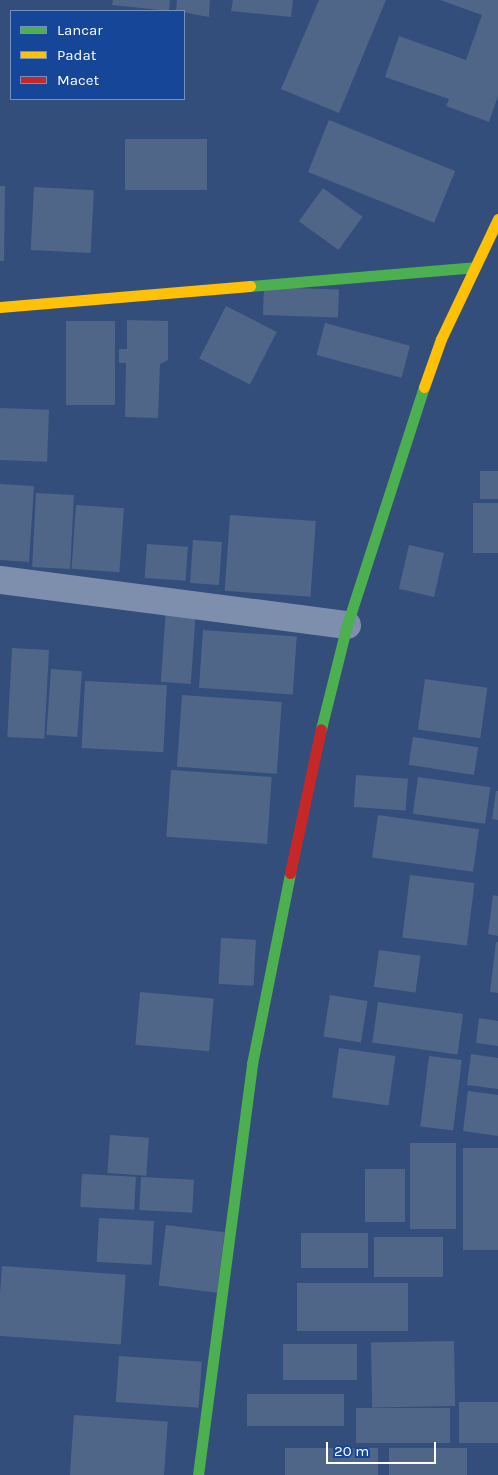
<!DOCTYPE html>
<style>
body{margin:0}
#map{position:relative;width:498px;height:1475px;overflow:hidden;background:#334e7a;font-family:Karla,sans-serif}
div>[style]{position:absolute}
.building>*{inset:0;background:#506689;transform-origin:0 0}
.street>*{height:28px;margin:-14px;padding:0 14px;transform-origin:14px;border-radius:14px;background:#7d8fad}
.fast>*{height:11px;margin:-5.5px;padding:0 5.5px;transform-origin:5.5px;border-radius:5.5px;background:#4caf50}
.slow>*{height:11px;margin:-5.5px;padding:0 5.5px;transform-origin:5.5px;border-radius:5.5px;background:#ffc107}
.jam>*{height:11px;margin:-5.5px;padding:0 5.5px;transform-origin:5.5px;border-radius:5.5px;background:#c62828}
span{translate:-50% -50%;white-space:nowrap;text-align:center;line-height:1.15;-webkit-text-stroke:4px #164697;paint-order:stroke}
.legend{position:absolute;left:10px;top:10px;width:175px;height:90px;box-sizing:border-box;background:#164697;border:1px solid #7390c1;margin:0;padding:6px 9px;list-style:none;font-size:15px;color:#fff}
.legend li{display:flex;align-items:center;gap:10px;height:25px}
.legend b{width:25px;border:1px solid #7390c1}
.scale{position:absolute;left:326px;top:1442px;width:110px;height:22px;box-sizing:border-box;border:2px solid #fff;border-top:0;padding-left:6px;font-size:15px;line-height:18px;white-space:nowrap;color:#fff;-webkit-text-stroke:4px #164697;paint-order:stroke}
</style>
<div id="map">
<div class="building">
<i style="clip-path:polygon(113px 0,170px 0,169px 11px,112px 5px)"></i>
<i style="clip-path:polygon(177px 0,210px 0,209px 17px,176px 11px)"></i>
<i style="clip-path:polygon(233px 0,293px 0,291px 17px,231px 11px)"></i>
<i style="clip-path:polygon(319px 0,386px 0,339px 113px,281px 89px)"></i>
<i style="clip-path:polygon(440px 0,498px 0,498px 96px,489px 122px,446px 106px,449px 99px,385px 77px,399px 36px,466px 60px,482px 15px)"></i>
<i style="left:329px;top:120px;width:136px;height:56px;rotate:22deg"></i>
<i style="left:125px;top:139px;width:82px;height:51px"></i>
<i style="clip-path:polygon(0 186px,5px 186px,4px 261px,0 261px)"></i>
<i style="left:34px;top:187px;width:60px;height:63px;rotate:3deg"></i>
<i style="left:323px;top:188px;width:49px;height:41px;rotate:36deg"></i>
<i style="left:264px;top:287px;width:75px;height:28px;rotate:2deg"></i>
<i style="left:226px;top:306px;width:57px;height:59px;rotate:27deg"></i>
<i style="clip-path:polygon(127px 320px,168px 321px,168px 360px,160px 364px,158px 418px,125px 417px,126px 363px,119px 363px,119px 349px,127px 349px)"></i>
<i style="left:66px;top:321px;width:49px;height:84px"></i>
<i style="left:325px;top:323px;width:88px;height:33px;rotate:15deg"></i>
<i style="left:0;top:408px;width:49px;height:52px;rotate:2deg"></i>
<i style="left:480px;top:471px;width:18px;height:28px"></i>
<i style="clip-path:polygon(0 484px,34px 486px,29px 562px,0 560px)"></i>
<i style="left:36px;top:493px;width:38px;height:74px;rotate:3deg"></i>
<i style="left:473px;top:503px;width:25px;height:50px"></i>
<i style="left:76px;top:505px;width:48px;height:64px;rotate:4deg"></i>
<i style="left:230px;top:515px;width:86px;height:76px;rotate:4deg"></i>
<i style="left:193px;top:540px;width:29px;height:43px;rotate:4deg"></i>
<i style="left:147px;top:544px;width:41px;height:34px;rotate:4deg"></i>
<i style="left:409px;top:545px;width:36px;height:45px;rotate:13deg"></i>
<i style="left:166px;top:608px;width:30px;height:74px;rotate:4deg"></i>
<i style="left:203px;top:630px;width:94px;height:58px;rotate:4deg"></i>
<i style="left:12px;top:648px;width:37px;height:89px;rotate:3deg"></i>
<i style="left:51px;top:669px;width:31px;height:66px;rotate:4deg"></i>
<i style="left:425px;top:679px;width:63px;height:51px;rotate:8deg"></i>
<i style="left:85px;top:681px;width:82px;height:67px;rotate:3deg"></i>
<i style="left:182px;top:695px;width:100px;height:72px;rotate:4deg"></i>
<i style="left:413px;top:737px;width:66px;height:28px;rotate:9deg"></i>
<i style="left:171px;top:770px;width:101px;height:67px;rotate:4deg"></i>
<i style="left:356px;top:775px;width:52px;height:32px;rotate:4deg"></i>
<i style="left:418px;top:777px;width:73px;height:37px;rotate:8deg"></i>
<i style="clip-path:polygon(496px 791px,498px 791px,498px 820px,492px 819px)"></i>
<i style="left:378px;top:815px;width:102px;height:43px;rotate:8deg"></i>
<i style="left:410px;top:875px;width:65px;height:63px;rotate:7deg"></i>
<i style="clip-path:polygon(493px 895px,498px 896px,498px 936px,488px 934px)"></i>
<i style="left:221px;top:938px;width:35px;height:46px;rotate:3deg"></i>
<i style="clip-path:polygon(496px 942px,498px 942px,498px 993px,490px 992px)"></i>
<i style="left:379px;top:950px;width:42px;height:37px;rotate:8deg"></i>
<i style="left:140px;top:992px;width:74px;height:53px;rotate:5deg"></i>
<i style="left:330px;top:995px;width:38px;height:42px;rotate:9deg"></i>
<i style="left:378px;top:1002px;width:86px;height:41px;rotate:8deg"></i>
<i style="clip-path:polygon(479px 1018px,498px 1021px,498px 1046px,476px 1043px)"></i>
<i style="left:339px;top:1048px;width:57px;height:50px;rotate:8deg"></i>
<i style="clip-path:polygon(471px 1054px,498px 1058px,498px 1089px,467px 1085px)"></i>
<i style="left:429px;top:1056px;width:33px;height:71px;rotate:7deg"></i>
<i style="clip-path:polygon(468px 1091px,498px 1095px,498px 1136px,463px 1131px)"></i>
<i style="left:110px;top:1135px;width:39px;height:38px;rotate:4deg"></i>
<i style="left:410px;top:1143px;width:46px;height:86px"></i>
<i style="left:463px;top:1148px;width:35px;height:102px"></i>
<i style="left:365px;top:1169px;width:40px;height:53px"></i>
<i style="left:82px;top:1174px;width:54px;height:33px;rotate:3deg"></i>
<i style="left:141px;top:1177px;width:53px;height:33px;rotate:3deg"></i>
<i style="left:99px;top:1218px;width:55px;height:44px;rotate:3deg"></i>
<i style="left:166px;top:1225px;width:59px;height:61px;rotate:7deg"></i>
<i style="left:301px;top:1233px;width:67px;height:35px"></i>
<i style="left:443px;top:1237px;width:40px;height:69px;rotate:90deg"></i>
<i style="left:2px;top:1266px;width:124px;height:70px;rotate:4deg"></i>
<i style="left:408px;top:1283px;width:48px;height:111px;rotate:90deg"></i>
<i style="left:454px;top:1341px;width:65px;height:83px;rotate:89deg"></i>
<i style="left:357px;top:1344px;width:36px;height:74px;rotate:90deg"></i>
<i style="left:119px;top:1356px;width:83px;height:46px;rotate:4deg"></i>
<i style="left:247px;top:1394px;width:97px;height:32px"></i>
<i style="left:459px;top:1402px;width:39px;height:41px"></i>
<i style="left:450px;top:1408px;width:35px;height:94px;rotate:90deg"></i>
<i style="left:74px;top:1415px;width:94px;height:60px;rotate:4deg"></i>
<i style="left:378px;top:1448px;width:27px;height:93px;rotate:90deg"></i>
<i style="left:389px;top:1448px;width:78px;height:27px"></i>
</div>
<div class="street">
<i style="left:0;top:580px;width:350px;rotate:7.4deg"></i>
</div>
<div class="fast">
<i style="left:250px;top:286px;width:225px;rotate:-4.8deg"></i>
<i style="left:321px;top:729px;width:107px;rotate:-76deg"></i>
<i style="left:347px;top:625px;width:250px;rotate:-72.1deg"></i>
<i style="left:198px;top:1475px;width:415px;rotate:-82.5deg"></i>
<i style="left:252px;top:1064px;width:195px;rotate:-78.7deg"></i>
</div>
<div class="slow">
<i style="left:0;top:307px;width:251px;rotate:-4.8deg"></i>
<i style="left:424px;top:387px;width:51px;rotate:-70.5deg"></i>
<i style="left:441px;top:339px;width:133px;rotate:-64.6deg"></i>
</div>
<div class="jam">
<i style="left:290px;top:873px;width:147px;rotate:-77.9deg"></i>
</div>
<ul class="legend">
<li><b style="height:6px;background:#4caf50"></b>Lancar</li>
<li><b style="height:6px;background:#ffc107"></b>Padat</li>
<li><b style="height:6px;background:#c62828"></b>Macet</li>
</ul>
<div class="scale">20 m</div>
</div>
